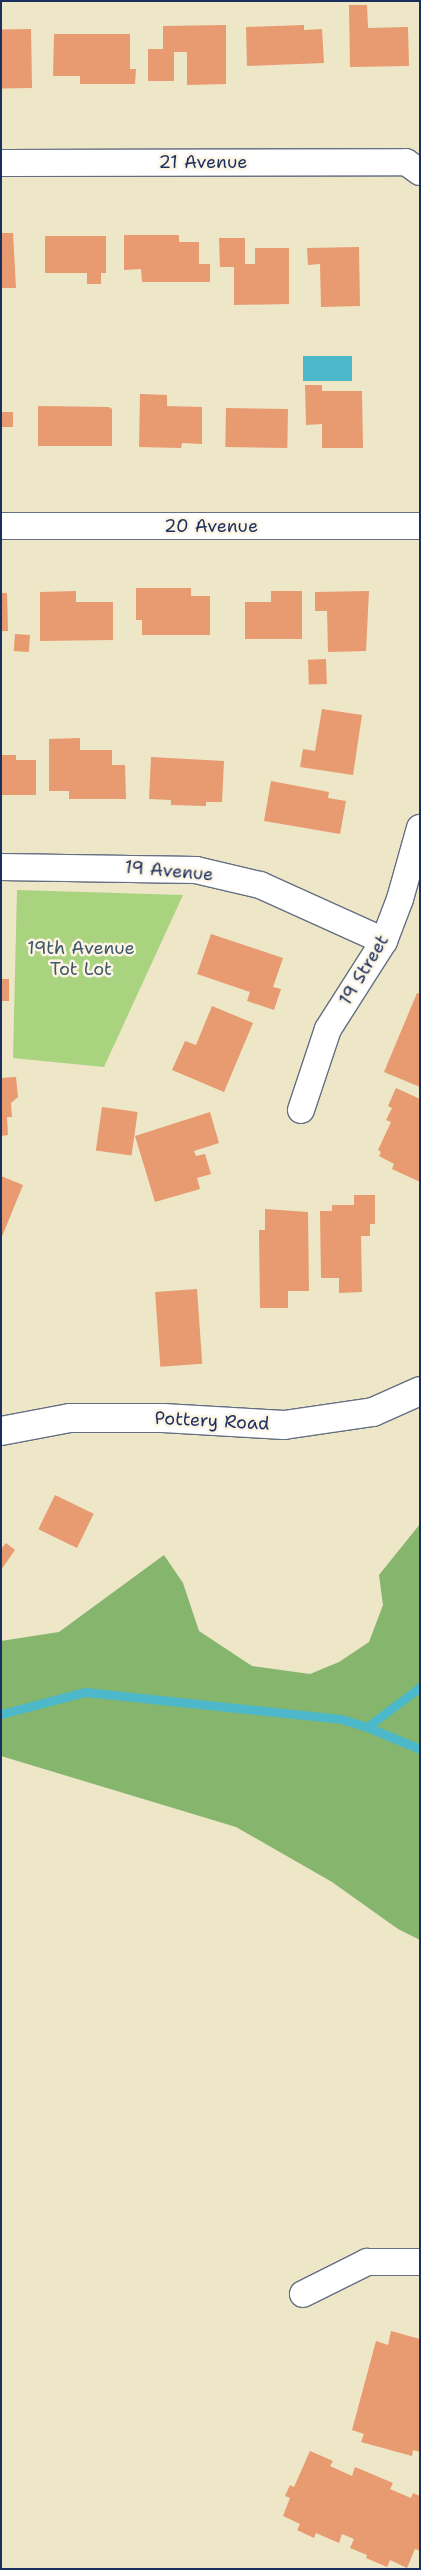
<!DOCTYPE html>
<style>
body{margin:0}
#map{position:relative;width:421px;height:2570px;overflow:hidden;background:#ede6c7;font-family:"Shantell Sans",sans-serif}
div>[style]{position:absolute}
.green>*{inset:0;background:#a9d37e}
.forest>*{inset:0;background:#86b56d}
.water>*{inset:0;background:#4db8c9;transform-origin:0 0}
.stream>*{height:9px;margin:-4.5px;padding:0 4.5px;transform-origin:4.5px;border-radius:4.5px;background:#4db8c9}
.building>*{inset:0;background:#e89a70;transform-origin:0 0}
.roads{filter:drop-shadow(1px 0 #646f83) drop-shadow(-1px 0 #646f83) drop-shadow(0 1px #646f83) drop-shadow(0 -1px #646f83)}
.street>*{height:26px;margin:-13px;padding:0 13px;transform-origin:13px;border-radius:13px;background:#fff}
.secondary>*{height:28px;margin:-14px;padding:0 14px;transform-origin:14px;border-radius:14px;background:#fff}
span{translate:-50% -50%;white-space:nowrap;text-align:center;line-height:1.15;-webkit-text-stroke:5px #fcf5e5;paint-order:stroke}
.street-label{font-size:18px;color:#1b2f5e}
.park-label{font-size:18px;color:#3e5866}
.frame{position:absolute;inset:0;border:2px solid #1b2f5e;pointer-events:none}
</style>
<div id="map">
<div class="green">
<i style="clip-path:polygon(17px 890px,183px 895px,104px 1067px,13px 1058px)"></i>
</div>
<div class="forest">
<i style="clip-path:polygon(420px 1524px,420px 1940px,398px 1929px,332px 1882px,236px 1827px,1px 1756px,1px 1641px,59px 1632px,164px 1555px,183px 1583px,199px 1631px,252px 1666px,310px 1674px,339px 1662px,369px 1642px,383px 1605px,379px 1575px)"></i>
</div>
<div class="water">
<i style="left:303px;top:356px;width:49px;height:25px"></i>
</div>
<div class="stream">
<i style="left:1px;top:1714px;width:87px;rotate:-14.7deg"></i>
<i style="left:85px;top:1692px;width:257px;rotate:6deg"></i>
<i style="left:341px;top:1719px;width:27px;rotate:17deg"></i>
<i style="left:367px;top:1727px;width:57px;rotate:22.5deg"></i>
<i style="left:367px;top:1727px;width:66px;rotate:-37deg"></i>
</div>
<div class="building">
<i style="clip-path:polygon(349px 5px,367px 5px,368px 28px,408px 27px,409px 66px,350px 67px)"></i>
<i style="clip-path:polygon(226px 25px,226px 84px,187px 85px,187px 52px,174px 52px,174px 81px,148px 81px,148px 49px,163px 49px,163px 26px)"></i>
<i style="clip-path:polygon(304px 25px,304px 30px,322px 29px,324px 63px,247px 66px,246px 27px)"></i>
<i style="left:31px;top:29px;width:59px;height:30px;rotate:89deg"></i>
<i style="clip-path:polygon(54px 34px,130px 34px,130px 69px,136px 69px,135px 84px,80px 84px,80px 76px,53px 76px)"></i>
<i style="clip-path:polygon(1px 233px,13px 233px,16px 288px,1px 288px)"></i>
<i style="clip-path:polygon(124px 235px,179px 235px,179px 242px,199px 242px,199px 264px,210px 264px,210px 282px,142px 282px,141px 269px,124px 270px)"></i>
<i style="clip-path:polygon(45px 236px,106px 236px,106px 273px,101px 273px,101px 284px,87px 284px,87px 273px,45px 273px)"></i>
<i style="clip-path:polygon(219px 238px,245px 238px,245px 264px,255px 264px,255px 248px,289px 248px,289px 304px,234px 305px,234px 267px,220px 267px)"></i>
<i style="clip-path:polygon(359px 247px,360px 306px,321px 307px,320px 264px,308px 265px,307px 248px)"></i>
<i style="clip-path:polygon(305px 385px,322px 385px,322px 391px,362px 391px,363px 448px,322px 448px,322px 424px,306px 425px)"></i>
<i style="clip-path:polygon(140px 394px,167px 395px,167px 406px,202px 407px,202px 444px,182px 443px,181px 448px,139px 447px)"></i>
<i style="clip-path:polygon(38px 406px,109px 407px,112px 409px,112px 446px,38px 446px)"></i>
<i style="left:226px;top:408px;width:62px;height:39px;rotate:1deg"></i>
<i style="left:1px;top:412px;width:12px;height:15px"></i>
<i style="clip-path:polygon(136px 588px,191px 588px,191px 596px,210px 596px,210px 635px,142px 635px,142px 620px,136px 620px)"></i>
<i style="clip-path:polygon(76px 591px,76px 602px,113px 602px,113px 640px,40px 641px,40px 592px)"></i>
<i style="clip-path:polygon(271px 591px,302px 591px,302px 639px,245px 639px,245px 602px,271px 602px)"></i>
<i style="clip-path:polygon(369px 591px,366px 651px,328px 652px,327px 611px,315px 611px,315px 592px)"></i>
<i style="clip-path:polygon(1px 593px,7px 593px,8px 631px,1px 631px)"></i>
<i style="left:15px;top:634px;width:15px;height:17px;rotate:4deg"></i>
<i style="left:326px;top:659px;width:25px;height:18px;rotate:88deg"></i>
<i style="clip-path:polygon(322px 709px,362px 715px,353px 775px,300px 767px,303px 749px,315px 751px)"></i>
<i style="clip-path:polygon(80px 738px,80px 750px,112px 750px,112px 765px,125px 765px,126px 799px,69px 799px,69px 791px,49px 791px,49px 739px)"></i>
<i style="clip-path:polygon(1px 755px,16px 755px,16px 760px,36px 760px,36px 795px,1px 795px)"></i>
<i style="clip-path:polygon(151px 757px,224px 761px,222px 802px,206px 802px,206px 806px,171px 805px,171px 800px,149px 799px)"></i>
<i style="clip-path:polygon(271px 781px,329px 792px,328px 798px,346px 801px,340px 834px,264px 821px)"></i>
<i style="clip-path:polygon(211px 934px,283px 958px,273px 987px,281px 989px,274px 1010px,247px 1001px,250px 992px,197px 974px)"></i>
<i style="left:1px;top:979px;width:8px;height:22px"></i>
<i style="clip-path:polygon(417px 993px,420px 994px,420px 1087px,384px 1072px)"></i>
<i style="clip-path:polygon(212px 1006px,253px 1023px,224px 1092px,172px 1070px,185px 1041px,196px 1045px)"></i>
<i style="clip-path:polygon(16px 1077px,18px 1097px,11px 1103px,12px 1117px,7px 1117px,8px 1135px,1px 1136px,1px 1078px)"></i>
<i style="clip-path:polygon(396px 1088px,420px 1099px,420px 1182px,392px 1169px,394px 1164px,379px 1156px,381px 1152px,378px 1150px,391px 1122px,386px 1120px,392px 1108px,388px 1106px)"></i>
<i style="left:102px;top:1107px;width:36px;height:44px;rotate:8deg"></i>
<i style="clip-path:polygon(210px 1112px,219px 1143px,194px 1151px,196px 1156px,205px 1154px,211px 1174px,197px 1178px,200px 1189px,155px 1202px,135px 1136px)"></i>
<i style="clip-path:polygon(1px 1176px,23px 1185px,1px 1239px)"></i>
<i style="clip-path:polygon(354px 1195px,375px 1195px,375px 1224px,370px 1224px,370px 1236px,361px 1236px,362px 1292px,339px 1293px,339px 1278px,321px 1278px,320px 1211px,332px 1211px,332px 1205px,354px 1205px)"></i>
<i style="clip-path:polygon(265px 1209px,308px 1212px,309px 1291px,288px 1291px,288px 1308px,260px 1308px,259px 1230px,265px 1230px)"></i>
<i style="left:197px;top:1289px;width:75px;height:42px;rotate:86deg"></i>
<i style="left:55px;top:1495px;width:43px;height:38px;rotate:26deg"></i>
<i style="clip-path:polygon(6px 1543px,15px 1550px,1px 1570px,1px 1549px)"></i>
<i style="clip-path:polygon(391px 2331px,420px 2339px,420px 2452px,413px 2450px,412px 2456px,361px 2442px,364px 2434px,352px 2430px,376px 2341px,388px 2345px)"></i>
<i style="clip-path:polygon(310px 2451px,333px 2461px,330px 2466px,352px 2476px,355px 2467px,393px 2483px,390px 2489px,411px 2498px,413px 2493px,420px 2496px,420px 2551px,415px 2549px,407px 2568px,390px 2560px,387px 2567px,366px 2558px,367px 2555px,350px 2548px,354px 2539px,342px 2534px,339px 2543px,316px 2533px,314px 2538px,297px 2530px,300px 2524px,283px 2516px,290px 2498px,285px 2496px,290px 2485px,294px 2487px)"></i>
</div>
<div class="roads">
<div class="street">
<i style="left:1px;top:163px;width:405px;rotate:-0.1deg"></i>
<i style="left:406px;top:162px;width:17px;rotate:36deg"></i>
<i style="left:1px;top:526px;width:419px"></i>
<i style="left:1px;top:867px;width:195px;rotate:0.9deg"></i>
<i style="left:196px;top:870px;width:66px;rotate:13.2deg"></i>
<i style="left:260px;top:885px;width:136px;rotate:24.3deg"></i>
<i style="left:301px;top:1110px;width:85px;rotate:-71.6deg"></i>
<i style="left:328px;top:1029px;width:104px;rotate:-57.5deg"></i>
<i style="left:384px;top:941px;width:45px;rotate:-69.1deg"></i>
<i style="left:400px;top:899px;width:74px;rotate:-74.3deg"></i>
<i style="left:303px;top:2294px;width:72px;rotate:-26.6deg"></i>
<i style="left:367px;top:2262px;width:53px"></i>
</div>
<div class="secondary">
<i style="left:1px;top:1431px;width:70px;rotate:-10.7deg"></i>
<i style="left:70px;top:1418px;width:93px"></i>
<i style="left:163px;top:1418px;width:121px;rotate:3.3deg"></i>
<i style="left:284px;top:1425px;width:90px;rotate:-8.3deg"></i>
<i style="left:373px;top:1412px;width:51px;rotate:-24.1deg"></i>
</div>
</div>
<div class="street-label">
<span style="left:203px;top:162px">21 Avenue</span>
<span style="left:211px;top:526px">20 Avenue</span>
<span style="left:169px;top:871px;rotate:5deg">19 Avenue</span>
<span style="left:364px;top:970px;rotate:-59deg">19 Street</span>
<span style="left:212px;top:1421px;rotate:3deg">Pottery Road</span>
</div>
<div class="park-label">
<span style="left:81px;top:959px">19th Avenue<br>Tot Lot</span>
</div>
<div class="frame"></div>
</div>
